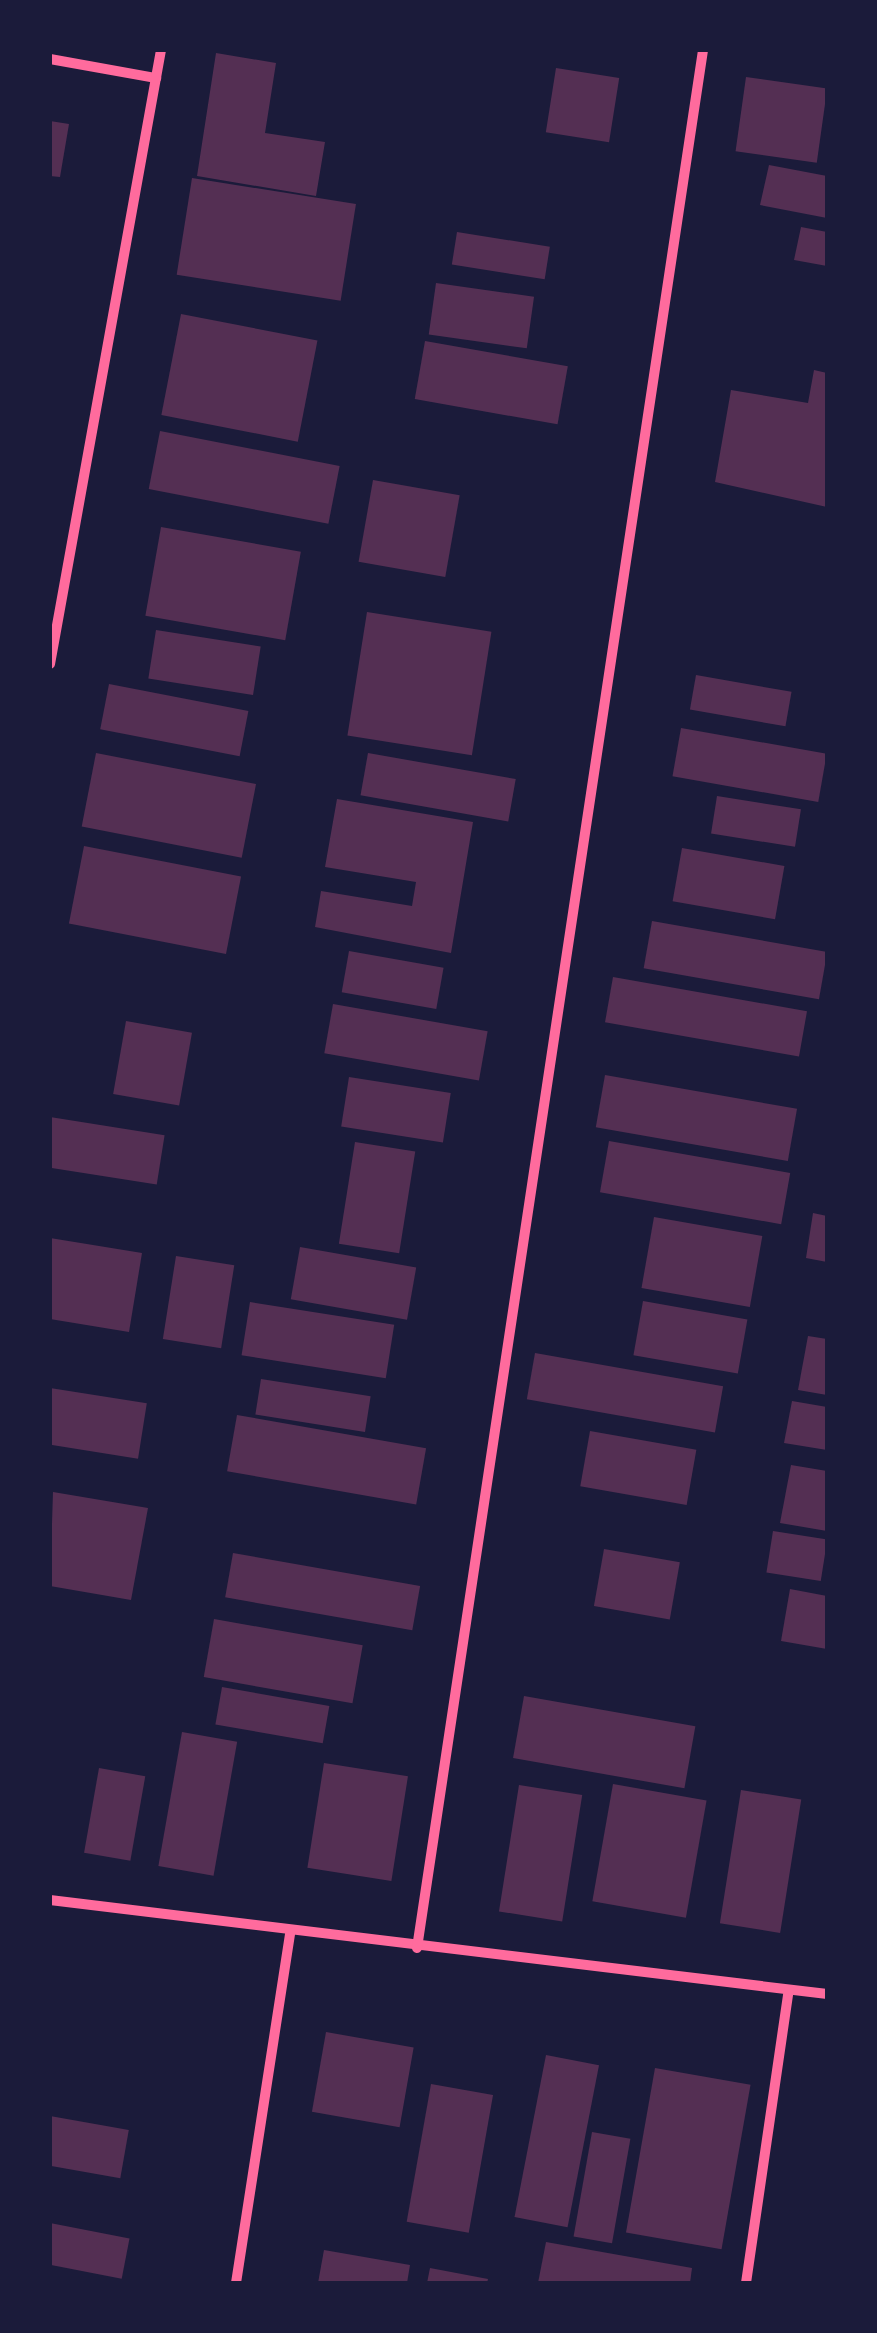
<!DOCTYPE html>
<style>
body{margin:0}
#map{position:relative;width:877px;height:2333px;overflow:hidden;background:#1b1b3a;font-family:"Space Grotesk",sans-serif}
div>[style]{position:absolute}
.building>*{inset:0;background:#542f53;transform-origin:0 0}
.minor>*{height:10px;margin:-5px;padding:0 5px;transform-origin:5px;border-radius:5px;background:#ff6b9d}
span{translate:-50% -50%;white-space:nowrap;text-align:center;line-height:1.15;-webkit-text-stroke:8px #1b1b3a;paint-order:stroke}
.frame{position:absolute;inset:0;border:52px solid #1b1b3a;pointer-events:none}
</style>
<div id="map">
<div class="building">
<i style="clip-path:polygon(216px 53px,276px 63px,265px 133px,325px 142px,316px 196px,197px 176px)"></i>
<i style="left:556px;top:68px;width:64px;height:65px;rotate:9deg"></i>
<i style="left:746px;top:77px;width:82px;height:75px;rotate:8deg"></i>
<i style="clip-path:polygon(50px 121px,69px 124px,60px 177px,50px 176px)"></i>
<i style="clip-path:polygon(769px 165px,827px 176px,827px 218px,760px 205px)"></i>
<i style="left:192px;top:178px;width:166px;height:98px;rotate:9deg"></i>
<i style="clip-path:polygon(801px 227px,827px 232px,827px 266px,794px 260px)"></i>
<i style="left:457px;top:232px;width:94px;height:33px;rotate:9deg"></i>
<i style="left:436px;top:283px;width:99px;height:52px;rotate:8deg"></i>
<i style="left:181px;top:314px;width:139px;height:103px;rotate:11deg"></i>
<i style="left:425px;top:341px;width:145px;height:59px;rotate:10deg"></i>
<i style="clip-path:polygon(814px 370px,827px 373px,827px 507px,715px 482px,731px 390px,808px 403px)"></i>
<i style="left:160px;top:431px;width:183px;height:59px;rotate:11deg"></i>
<i style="left:373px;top:480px;width:88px;height:83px;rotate:10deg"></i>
<i style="left:161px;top:527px;width:142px;height:90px;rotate:10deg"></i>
<i style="left:367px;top:612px;width:126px;height:125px;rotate:9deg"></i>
<i style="left:156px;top:630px;width:106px;height:49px;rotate:9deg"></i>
<i style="left:696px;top:675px;width:97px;height:35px;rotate:10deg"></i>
<i style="left:109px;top:684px;width:142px;height:46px;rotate:11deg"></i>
<i style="left:681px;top:728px;width:148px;height:49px;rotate:10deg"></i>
<i style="left:96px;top:753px;width:163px;height:75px;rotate:11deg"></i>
<i style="left:368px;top:753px;width:150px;height:43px;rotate:10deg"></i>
<i style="left:717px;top:796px;width:85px;height:38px;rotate:9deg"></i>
<i style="clip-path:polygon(337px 799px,473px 822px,451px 953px,315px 927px,321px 891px,412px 906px,416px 882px,325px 867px)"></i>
<i style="left:84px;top:846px;width:160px;height:79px;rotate:11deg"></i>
<i style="left:682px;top:848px;width:104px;height:54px;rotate:10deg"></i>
<i style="left:652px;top:921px;width:178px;height:48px;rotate:10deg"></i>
<i style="left:349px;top:951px;width:96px;height:42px;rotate:10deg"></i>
<i style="left:613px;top:977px;width:197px;height:46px;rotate:10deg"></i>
<i style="left:333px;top:1004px;width:157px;height:50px;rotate:10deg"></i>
<i style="left:126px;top:1021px;width:67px;height:74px;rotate:10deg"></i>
<i style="left:605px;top:1075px;width:195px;height:53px;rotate:10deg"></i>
<i style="left:349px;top:1077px;width:103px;height:50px;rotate:9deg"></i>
<i style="left:50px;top:1117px;width:116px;height:50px;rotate:9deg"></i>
<i style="left:609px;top:1141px;width:184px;height:52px;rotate:10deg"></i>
<i style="left:355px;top:1142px;width:61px;height:103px;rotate:9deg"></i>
<i style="clip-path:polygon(813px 1213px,827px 1216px,827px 1262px,806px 1258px)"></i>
<i style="left:654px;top:1217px;width:110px;height:72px;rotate:10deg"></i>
<i style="clip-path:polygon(50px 1238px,142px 1253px,129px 1332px,50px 1319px)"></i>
<i style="left:300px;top:1247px;width:118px;height:53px;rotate:10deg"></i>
<i style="left:176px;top:1256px;width:59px;height:84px;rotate:9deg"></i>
<i style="left:643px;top:1301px;width:106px;height:55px;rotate:10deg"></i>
<i style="left:250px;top:1302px;width:146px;height:54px;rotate:9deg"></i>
<i style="clip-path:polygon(808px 1336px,827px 1339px,827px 1395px,798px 1390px)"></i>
<i style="left:535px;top:1353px;width:191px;height:47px;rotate:10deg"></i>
<i style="left:261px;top:1379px;width:111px;height:36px;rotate:9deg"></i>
<i style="left:50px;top:1388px;width:98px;height:56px;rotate:9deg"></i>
<i style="clip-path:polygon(792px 1401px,827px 1407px,827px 1450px,784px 1443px)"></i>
<i style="left:237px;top:1415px;width:192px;height:57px;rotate:10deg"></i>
<i style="left:590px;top:1431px;width:108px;height:56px;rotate:10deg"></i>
<i style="clip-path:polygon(791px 1465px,827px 1471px,827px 1531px,780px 1523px)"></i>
<i style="clip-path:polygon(53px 1492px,148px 1508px,131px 1600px,50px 1586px)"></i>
<i style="left:773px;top:1531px;width:55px;height:42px;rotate:9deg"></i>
<i style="left:604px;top:1549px;width:77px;height:58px;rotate:10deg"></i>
<i style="left:233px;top:1553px;width:190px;height:45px;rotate:10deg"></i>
<i style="clip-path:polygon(790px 1589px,827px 1596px,827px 1649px,781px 1641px)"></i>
<i style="left:214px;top:1619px;width:151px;height:59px;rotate:10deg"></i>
<i style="left:222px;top:1687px;width:109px;height:38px;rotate:10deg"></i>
<i style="left:524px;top:1696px;width:174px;height:63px;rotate:10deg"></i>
<i style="left:182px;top:1732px;width:56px;height:136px;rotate:10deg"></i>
<i style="left:324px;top:1763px;width:85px;height:106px;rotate:9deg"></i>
<i style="left:99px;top:1768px;width:47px;height:86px;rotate:10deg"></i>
<i style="left:613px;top:1784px;width:95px;height:119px;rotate:10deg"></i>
<i style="left:519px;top:1785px;width:64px;height:128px;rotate:9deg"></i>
<i style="left:741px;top:1790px;width:61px;height:135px;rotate:9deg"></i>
<i style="left:326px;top:2032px;width:89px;height:81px;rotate:10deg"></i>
<i style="left:546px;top:2055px;width:54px;height:165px;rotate:11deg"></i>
<i style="left:655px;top:2068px;width:97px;height:167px;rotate:10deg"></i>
<i style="left:431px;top:2084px;width:63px;height:140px;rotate:10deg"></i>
<i style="left:50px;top:2116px;width:80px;height:49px;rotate:10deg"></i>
<i style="left:592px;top:2132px;width:39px;height:106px;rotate:10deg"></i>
<i style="left:50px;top:2223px;width:81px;height:41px;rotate:11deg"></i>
<i style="clip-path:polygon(546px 2242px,692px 2268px,690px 2283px,538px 2283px)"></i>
<i style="clip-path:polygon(324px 2250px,410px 2265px,407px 2283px,318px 2283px)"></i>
<i style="clip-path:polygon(430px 2268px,488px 2279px,487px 2283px,427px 2283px)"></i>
</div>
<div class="minor">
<i style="left:50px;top:59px;width:108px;rotate:10.2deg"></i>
<i style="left:50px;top:664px;width:624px;rotate:-79.75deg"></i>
<i style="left:50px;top:1900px;width:783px;rotate:6.9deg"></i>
<i style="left:417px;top:1948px;width:1919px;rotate:-81.43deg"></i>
<i style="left:236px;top:2283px;width:354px;rotate:-81.2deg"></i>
<i style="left:746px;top:2283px;width:296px;rotate:-81.7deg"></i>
</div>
<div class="frame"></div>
</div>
